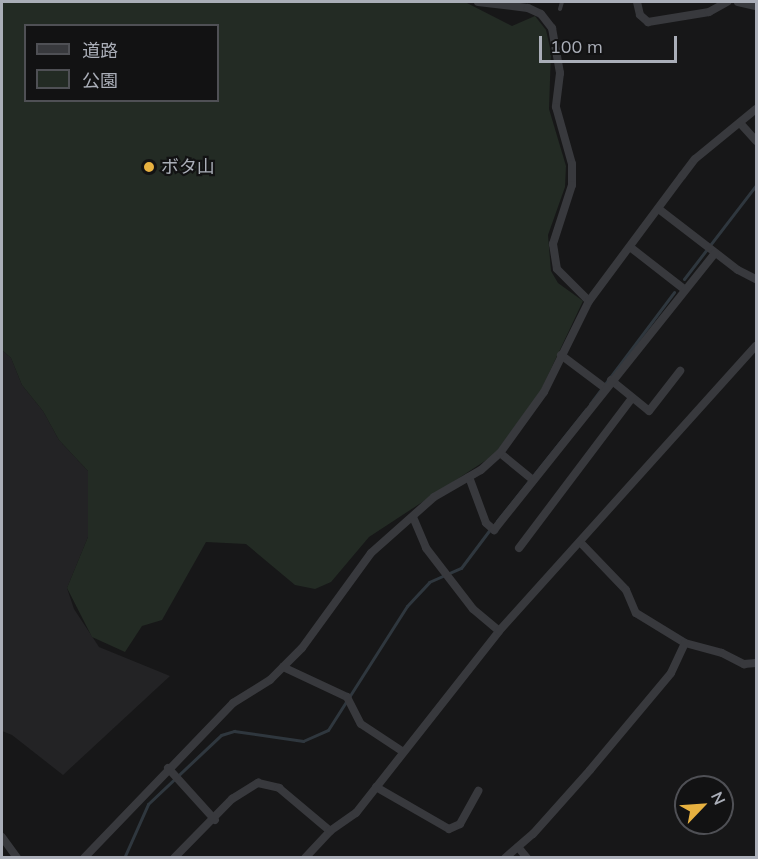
<!DOCTYPE html>
<meta charset="utf-8">
<style>
body{margin:0}
#map{position:relative;width:758px;height:859px;overflow:hidden;background:#171718;font-family:Mulish,"Noto Sans JP",sans-serif}
div>[style]{position:absolute}
.built>*{inset:0;background:#232325}
.green>*{inset:0;background:#232b24}
.stream>*{height:3px;margin:-1.5px;padding:0 1.5px;transform-origin:1.5px;border-radius:1.5px;background:#2f373e}
.lane>*{height:4px;margin:-2px;padding:0 2px;transform-origin:2px;border-radius:2px;background:#38393d}
.street>*{height:8px;margin:-4px;padding:0 4px;transform-origin:4px;border-radius:4px;background:#38393d}
.dots>*{width:16px;height:16px;translate:-50% -50%;box-sizing:border-box;border:3px solid #121213;border-radius:50%}
span{translate:-50% -50%;white-space:nowrap;text-align:center;line-height:1.15;-webkit-text-stroke:4.5px #121213;paint-order:stroke}
.poi-label{font-size:18px;color:#aaaeb8}
.left{translate:0 -50%;text-align:left}
.frame{position:absolute;inset:0;border:3px solid #aaaeb8;pointer-events:none}
.legend{position:absolute;left:24px;top:24px;width:195px;height:78px;box-sizing:border-box;background:#121213;border:2px solid #4f5055;margin:0;padding:8px 10px;list-style:none;font-size:18px;color:#aaaeb8}
.legend li{display:flex;align-items:center;gap:12px;height:30px}
.legend b{width:30px;border:2px solid #4f5055}
.north{position:absolute;left:674px;top:775px;width:60px;height:60px;box-sizing:border-box;background:#121213;border:2px solid #4f5055;border-radius:50%;rotate:65deg;font-size:16px;font-weight:700;line-height:24px;text-align:center;color:#aaaeb8}
.north::after{content:'';display:block;margin:auto;width:21px;height:27px;background:#e7b140;clip-path:polygon(50% 0,100% 100%,50% 72%,0 100%)}
.scale{position:absolute;left:539px;top:36px;width:138px;height:27px;box-sizing:border-box;border:3px solid #aaaeb8;border-top:0;padding-left:8px;font-size:18px;line-height:21px;white-space:nowrap;color:#aaaeb8;-webkit-text-stroke:4px #121213;paint-order:stroke}
</style>
<div id="map">
<div class="built">
<i style="clip-path:polygon(2px 350px,11px 358px,22px 385px,43px 411px,59px 440px,88px 471px,88px 537px,67px 588px,74px 609px,99px 647px,170px 676px,63px 775px,12px 735px,2px 731px)"></i>
</div>
<div class="green">
<i style="clip-path:polygon(evenodd,2px 2px,465px 2px,512px 26px,535px 16px,546px 30px,551px 52px,549px 109px,566px 166px,565px 187px,548px 235px,551px 271px,558px 283px,583px 301px,540px 392px,494px 455px,369px 537px,331px 582px,315px 589px,295px 585px,246px 544px,206px 542px,162px 620px,142px 626px,125px 652px,92px 637px,67px 588px,88px 537px,88px 471px,59px 440px,43px 411px,22px 385px,11px 358px,2px 350px,2px 2px,26px 26px,218px 26px,218px 100px,26px 100px,26px 26px)"></i>
</div>
<div class="stream">
<i style="left:684px;top:279px;width:118px;rotate:-52.5deg"></i>
<i style="left:590px;top:404px;width:140px;rotate:-53.1deg"></i>
<i style="left:497px;top:521px;width:143px;rotate:-51.5deg"></i>
<i style="left:124px;top:858px;width:59px;rotate:-66deg"></i>
<i style="left:148px;top:804px;width:100px;rotate:-43.4deg"></i>
<i style="left:221px;top:735px;width:14px;rotate:-17deg"></i>
<i style="left:234px;top:731px;width:70px;rotate:8.2deg"></i>
<i style="left:303px;top:741px;width:27px;rotate:-24deg"></i>
<i style="left:328px;top:730px;width:147px;rotate:-57.5deg"></i>
<i style="left:407px;top:606px;width:33px;rotate:-47deg"></i>
<i style="left:429px;top:582px;width:35px;rotate:-24deg"></i>
<i style="left:461px;top:568px;width:50px;rotate:-53.1deg"></i>
</div>
<div class="lane">
<i style="left:560px;top:9px;width:7px;rotate:-74deg"></i>
</div>
<div class="street">
<i style="left:478px;top:2px;width:50px;rotate:6.8deg"></i>
<i style="left:528px;top:8px;width:14px;rotate:25deg"></i>
<i style="left:541px;top:14px;width:18px;rotate:52deg"></i>
<i style="left:552px;top:28px;width:46px;rotate:79.9deg"></i>
<i style="left:560px;top:73px;width:34px;rotate:97deg"></i>
<i style="left:556px;top:107px;width:59px;rotate:74.3deg"></i>
<i style="left:572px;top:164px;width:21px;rotate:90deg"></i>
<i style="left:572px;top:185px;width:62px;rotate:107.9deg"></i>
<i style="left:553px;top:244px;width:25px;rotate:81deg"></i>
<i style="left:557px;top:269px;width:45px;rotate:45deg"></i>
<i style="left:637px;top:2px;width:13px;rotate:77deg"></i>
<i style="left:640px;top:15px;width:11px;rotate:41deg"></i>
<i style="left:648px;top:22px;width:62px;rotate:-9.3deg"></i>
<i style="left:709px;top:12px;width:21px;rotate:-29deg"></i>
<i style="left:738px;top:2px;width:18px;rotate:13deg"></i>
<i style="left:740px;top:123px;width:24px;rotate:48deg"></i>
<i style="left:660px;top:210px;width:98px;rotate:37.6deg"></i>
<i style="left:738px;top:270px;width:20px;rotate:27deg"></i>
<i style="left:630px;top:247px;width:68px;rotate:37.9deg"></i>
<i style="left:561px;top:355px;width:55px;rotate:36.9deg"></i>
<i style="left:611px;top:380px;width:49px;rotate:39.2deg"></i>
<i style="left:649px;top:411px;width:51px;rotate:-52.2deg"></i>
<i style="left:500px;top:453px;width:43px;rotate:39.3deg"></i>
<i style="left:469px;top:477px;width:49px;rotate:69.7deg"></i>
<i style="left:486px;top:523px;width:11px;rotate:41deg"></i>
<i style="left:494px;top:530px;width:354px;rotate:-51.4deg"></i>
<i style="left:413px;top:517px;width:34px;rotate:67deg"></i>
<i style="left:426px;top:548px;width:77px;rotate:52.4deg"></i>
<i style="left:473px;top:609px;width:34px;rotate:40deg"></i>
<i style="left:580px;top:542px;width:66px;rotate:46.2deg"></i>
<i style="left:626px;top:590px;width:25px;rotate:67deg"></i>
<i style="left:636px;top:613px;width:57px;rotate:31.5deg"></i>
<i style="left:685px;top:643px;width:38px;rotate:15deg"></i>
<i style="left:722px;top:653px;width:25px;rotate:27deg"></i>
<i style="left:744px;top:664px;width:12px;rotate:-5deg"></i>
<i style="left:519px;top:548px;width:188px;rotate:-53deg"></i>
<i style="left:283px;top:667px;width:71px;rotate:25.1deg"></i>
<i style="left:347px;top:697px;width:30px;rotate:63deg"></i>
<i style="left:361px;top:724px;width:49px;rotate:33.4deg"></i>
<i style="left:168px;top:768px;width:70px;rotate:47.9deg"></i>
<i style="left:376px;top:787px;width:84px;rotate:29.9deg"></i>
<i style="left:449px;top:829px;width:12px;rotate:-24deg"></i>
<i style="left:460px;top:824px;width:38px;rotate:-61deg"></i>
<i style="left:2px;top:837px;width:26px;rotate:54deg"></i>
<i style="left:518px;top:847px;width:14px;rotate:51deg"></i>
<i style="left:84px;top:858px;width:215px;rotate:-46.1deg"></i>
<i style="left:233px;top:703px;width:44px;rotate:-31.9deg"></i>
<i style="left:270px;top:680px;width:45px;rotate:-45deg"></i>
<i style="left:302px;top:648px;width:117px;rotate:-54deg"></i>
<i style="left:371px;top:553px;width:84px;rotate:-41.6deg"></i>
<i style="left:434px;top:497px;width:54px;rotate:-29.9deg"></i>
<i style="left:481px;top:470px;width:25px;rotate:-42deg"></i>
<i style="left:500px;top:453px;width:75px;rotate:-54.2deg"></i>
<i style="left:544px;top:392px;width:102px;rotate:-63.7deg"></i>
<i style="left:589px;top:301px;width:156px;rotate:-53.4deg"></i>
<i style="left:682px;top:176px;width:21px;rotate:-53deg"></i>
<i style="left:695px;top:159px;width:79px;rotate:-39.3deg"></i>
<i style="left:174px;top:858px;width:83px;rotate:-45.5deg"></i>
<i style="left:232px;top:799px;width:31px;rotate:-32deg"></i>
<i style="left:258px;top:783px;width:22px;rotate:13deg"></i>
<i style="left:279px;top:788px;width:67px;rotate:40.1deg"></i>
<i style="left:305px;top:858px;width:37px;rotate:-47deg"></i>
<i style="left:330px;top:831px;width:32px;rotate:-35deg"></i>
<i style="left:356px;top:813px;width:231px;rotate:-51.8deg"></i>
<i style="left:499px;top:631px;width:384px;rotate:-48deg"></i>
<i style="left:505px;top:858px;width:37px;rotate:-41deg"></i>
<i style="left:533px;top:834px;width:86px;rotate:-48.3deg"></i>
<i style="left:590px;top:770px;width:126px;rotate:-50.1deg"></i>
<i style="left:671px;top:673px;width:33px;rotate:-65deg"></i>
</div>
<div class="dots">
<i style="left:149px;top:167px;background:#e7b140"></i>
</div>
<div class="poi-label">
<span class="left" style="left:161px;top:167px">ボタ山</span>
</div>
<div class="frame"></div>
<ul class="legend">
<li><b style="height:8px;background:#38393d"></b>道路</li>
<li><b style="height:16px;background:#232b24"></b>公園</li>
</ul>
<div class="north">N</div>
<div class="scale">100 m</div>
</div>
